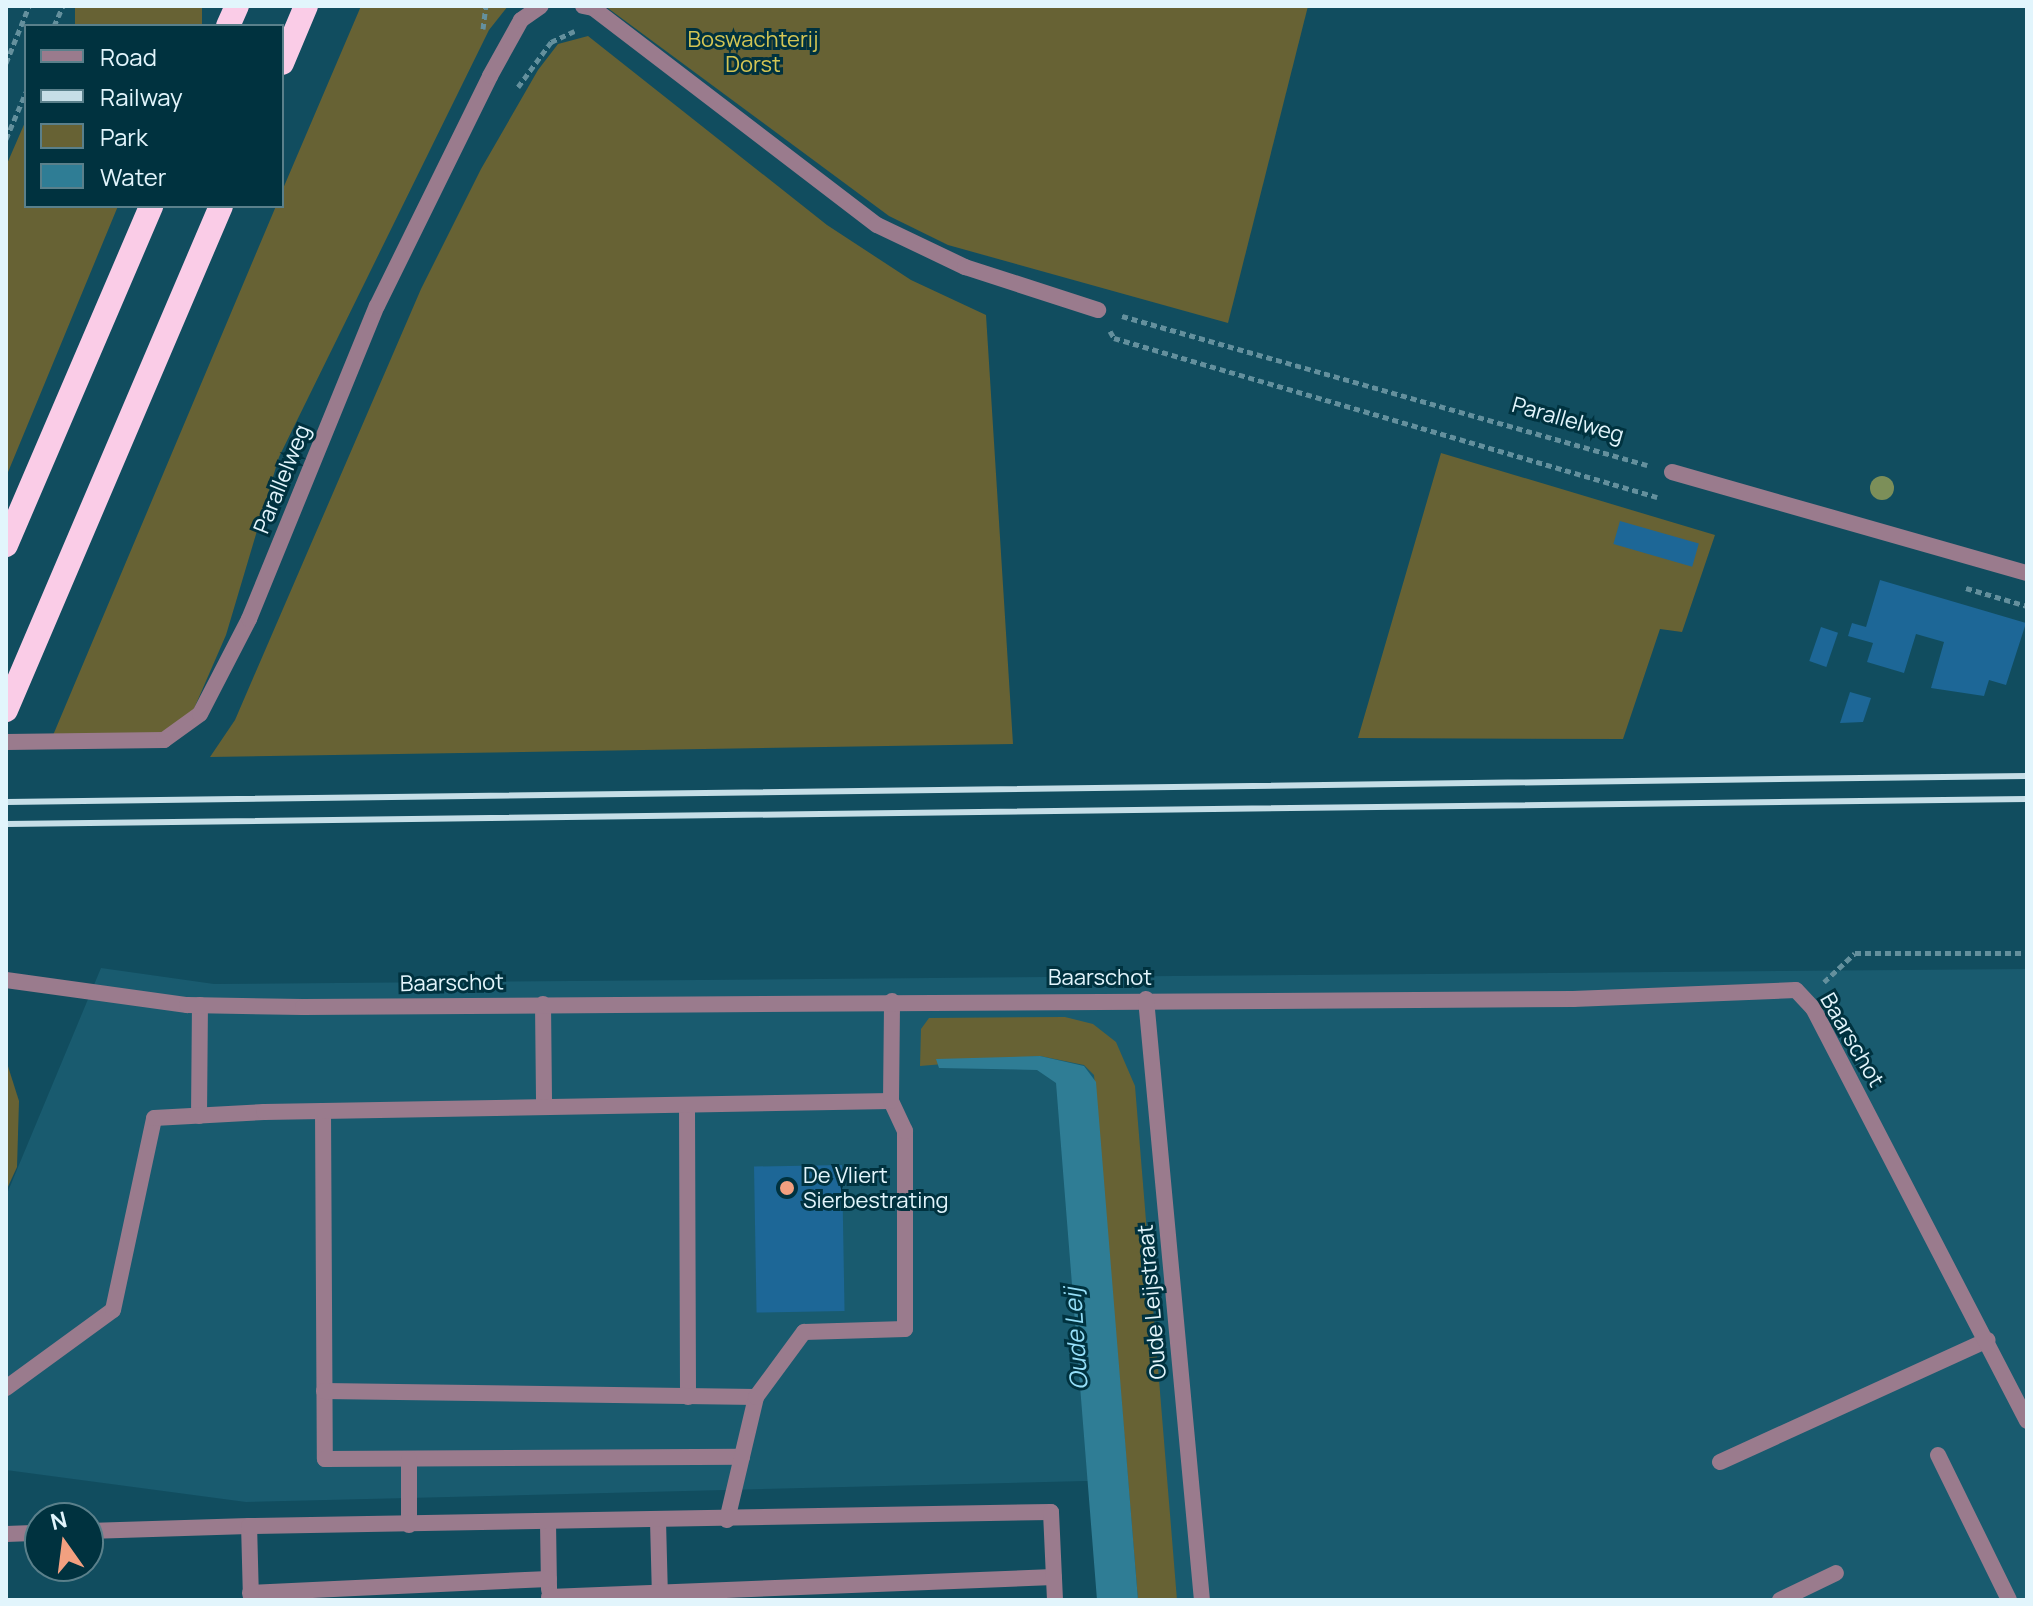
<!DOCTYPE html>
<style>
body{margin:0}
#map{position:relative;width:2033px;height:1606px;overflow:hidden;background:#114d5f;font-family:Manrope,sans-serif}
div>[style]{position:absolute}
.built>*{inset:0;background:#195b6f}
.green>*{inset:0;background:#676234;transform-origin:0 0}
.water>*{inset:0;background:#2f7d95}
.building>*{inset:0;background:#1d6797;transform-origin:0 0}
.path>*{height:5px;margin-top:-2.5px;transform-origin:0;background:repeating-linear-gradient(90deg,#64909d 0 6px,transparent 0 10px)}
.service>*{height:16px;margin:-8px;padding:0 8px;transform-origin:8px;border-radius:8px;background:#9a7b8d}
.minor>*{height:16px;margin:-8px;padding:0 8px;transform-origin:8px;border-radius:8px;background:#9a7b8d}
.motorway>*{height:24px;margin:-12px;padding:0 12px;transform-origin:12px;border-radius:12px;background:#facce7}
.rail>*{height:6px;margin:-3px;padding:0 3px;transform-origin:3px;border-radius:3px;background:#c6dee7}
.trees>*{width:24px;height:24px;margin:-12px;border-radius:50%;background:#7c8f59}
.dots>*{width:22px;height:22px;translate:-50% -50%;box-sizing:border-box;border:4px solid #00323f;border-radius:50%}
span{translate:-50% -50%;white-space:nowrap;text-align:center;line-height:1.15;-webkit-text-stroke:6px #00323f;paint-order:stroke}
.park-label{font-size:22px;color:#d3c554}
.street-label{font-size:22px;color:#e2f5fc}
.poi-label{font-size:22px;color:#e2f5fc}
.left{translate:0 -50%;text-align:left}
.water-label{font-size:24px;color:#96dff9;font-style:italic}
.frame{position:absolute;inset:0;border:8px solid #e2f5fc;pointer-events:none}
.legend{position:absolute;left:24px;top:24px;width:260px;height:184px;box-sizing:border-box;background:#00323f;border:2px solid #5a808b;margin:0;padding:10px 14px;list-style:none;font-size:24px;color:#e2f5fc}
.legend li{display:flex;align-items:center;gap:16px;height:40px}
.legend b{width:40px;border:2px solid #5a808b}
.north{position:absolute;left:24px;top:1502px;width:80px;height:80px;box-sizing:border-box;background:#00323f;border:2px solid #5a808b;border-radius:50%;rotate:346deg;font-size:22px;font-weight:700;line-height:32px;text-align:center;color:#e2f5fc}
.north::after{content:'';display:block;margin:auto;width:28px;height:36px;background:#f2a080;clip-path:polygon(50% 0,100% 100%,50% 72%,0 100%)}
</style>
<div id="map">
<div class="built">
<i style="clip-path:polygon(101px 968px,214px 984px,2027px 969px,2027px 1600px,1135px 1600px,1125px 1480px,246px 1502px,6px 1470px,6px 1196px)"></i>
</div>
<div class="green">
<i style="left:75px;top:6px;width:127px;height:22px"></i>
<i style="clip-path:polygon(361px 6px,508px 6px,489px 30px,279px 457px,226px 635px,183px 734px,51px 740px,276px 206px,282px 206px,282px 191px)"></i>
<i style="clip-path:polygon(605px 6px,1308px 6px,1228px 323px,948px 245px,889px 216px)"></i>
<i style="clip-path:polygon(588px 36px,827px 225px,911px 280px,986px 315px,1013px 744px,210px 757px,235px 720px,421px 289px,481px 169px,538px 70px,558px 44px)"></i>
<i style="clip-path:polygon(26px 120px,26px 206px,118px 206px,6px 477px,6px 166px)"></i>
<i style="clip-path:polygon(1441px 453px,1715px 535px,1682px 632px,1660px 629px,1623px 739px,1358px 738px)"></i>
<i style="clip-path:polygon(1065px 1017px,1093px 1024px,1116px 1042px,1135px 1086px,1177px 1600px,1138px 1600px,1094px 1075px,1084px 1065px,1040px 1056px,920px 1066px,921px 1029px,929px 1018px)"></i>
<i style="clip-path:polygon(6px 1060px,19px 1101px,17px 1167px,6px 1191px)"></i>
</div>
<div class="water">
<i style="clip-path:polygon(1040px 1056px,1084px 1066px,1096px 1082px,1138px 1600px,1097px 1600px,1056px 1083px,1037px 1070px,939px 1068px,936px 1059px)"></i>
</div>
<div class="building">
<i style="left:1620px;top:521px;width:82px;height:24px;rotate:16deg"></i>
<i style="clip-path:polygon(1880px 580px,2026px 623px,2006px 685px,1989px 680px,1984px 696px,1931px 688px,1944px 642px,1916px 634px,1904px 673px,1867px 662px,1873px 643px,1848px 636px,1852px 623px,1866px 627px)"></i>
<i style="left:1821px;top:627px;width:18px;height:36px;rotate:19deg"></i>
<i style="clip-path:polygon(1850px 692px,1871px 698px,1863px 722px,1840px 723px)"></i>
<i style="left:842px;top:1165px;width:146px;height:88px;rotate:89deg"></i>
</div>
<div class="path">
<i style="left:54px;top:26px;width:22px;rotate:-66deg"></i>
<i style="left:483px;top:29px;width:23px;rotate:-83deg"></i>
<i style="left:6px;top:63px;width:61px;rotate:-68deg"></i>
<i style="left:518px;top:87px;width:56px;rotate:-53.7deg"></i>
<i style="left:551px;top:42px;width:26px;rotate:-25deg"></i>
<i style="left:6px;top:139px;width:51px;rotate:-66.9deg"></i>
<i style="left:1122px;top:316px;width:546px;rotate:15.84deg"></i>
<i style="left:1110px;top:331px;width:8px;rotate:60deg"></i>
<i style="left:1114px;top:338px;width:566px;rotate:16.32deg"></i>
<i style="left:1966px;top:588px;width:64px;rotate:16.4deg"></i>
<i style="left:1824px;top:982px;width:42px;rotate:-43.1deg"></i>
<i style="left:1855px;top:953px;width:172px"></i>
</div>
<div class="service">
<i style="left:543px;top:1004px;width:103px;rotate:89.4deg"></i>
<i style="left:687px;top:1105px;width:292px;rotate:89.8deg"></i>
<i style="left:323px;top:1111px;width:348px;rotate:89.7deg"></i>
<i style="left:325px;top:1459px;width:417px;rotate:-0.3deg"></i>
<i style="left:199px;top:1116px;width:111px;rotate:-89.5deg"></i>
<i style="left:6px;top:1388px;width:132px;rotate:-36.1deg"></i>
<i style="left:113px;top:1310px;width:196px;rotate:-77.9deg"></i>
<i style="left:154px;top:1118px;width:110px;rotate:-3.1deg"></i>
<i style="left:264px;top:1112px;width:627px;rotate:-1.01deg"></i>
<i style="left:324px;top:1391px;width:432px;rotate:0.8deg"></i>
<i style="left:1938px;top:1455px;width:161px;rotate:63.9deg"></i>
<i style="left:1720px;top:1462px;width:294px;rotate:-24.5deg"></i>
<i style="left:727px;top:1520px;width:126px;rotate:-76.7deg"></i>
<i style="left:756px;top:1397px;width:81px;rotate:-53.6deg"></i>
<i style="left:804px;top:1332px;width:101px;rotate:-1.7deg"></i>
<i style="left:905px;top:1329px;width:198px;rotate:-90deg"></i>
<i style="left:905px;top:1131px;width:33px;rotate:-115deg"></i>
<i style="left:891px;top:1101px;width:100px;rotate:-89.4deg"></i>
<i style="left:658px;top:1521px;width:79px;rotate:88.5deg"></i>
<i style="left:548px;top:1523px;width:67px;rotate:89.1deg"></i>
<i style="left:409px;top:1525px;width:66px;rotate:-90deg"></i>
<i style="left:88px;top:1531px;width:161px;rotate:-1.8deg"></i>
<i style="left:6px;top:1534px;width:34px;rotate:-2deg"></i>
<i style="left:250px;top:1593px;width:299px;rotate:-2.7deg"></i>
<i style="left:549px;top:1597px;width:505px;rotate:-2.27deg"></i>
<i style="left:251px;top:1600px;width:74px;rotate:-91.5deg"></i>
<i style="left:249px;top:1526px;width:802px;rotate:-1deg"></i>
<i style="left:1051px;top:1512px;width:88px;rotate:87.4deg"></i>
<i style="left:1780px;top:1600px;width:62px;rotate:-25.7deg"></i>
</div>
<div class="minor">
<i style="left:583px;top:6px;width:10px;rotate:11deg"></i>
<i style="left:593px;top:8px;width:357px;rotate:37.4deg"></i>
<i style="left:877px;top:225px;width:98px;rotate:25.5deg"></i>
<i style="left:965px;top:267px;width:140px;rotate:17.9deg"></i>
<i style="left:1672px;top:472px;width:369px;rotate:15.9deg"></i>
<i style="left:6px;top:742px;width:158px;rotate:-0.7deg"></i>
<i style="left:164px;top:740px;width:44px;rotate:-35.8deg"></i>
<i style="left:200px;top:714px;width:107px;rotate:-62.7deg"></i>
<i style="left:249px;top:619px;width:338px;rotate:-67.8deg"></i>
<i style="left:377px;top:306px;width:256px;rotate:-63.8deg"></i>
<i style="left:490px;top:76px;width:64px;rotate:-61deg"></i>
<i style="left:521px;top:20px;width:24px;rotate:-35deg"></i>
<i style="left:6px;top:980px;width:183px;rotate:7.9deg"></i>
<i style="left:187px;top:1005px;width:116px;rotate:1deg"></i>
<i style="left:303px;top:1007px;width:1270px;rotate:-0.36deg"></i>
<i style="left:1573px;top:999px;width:223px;rotate:-2.3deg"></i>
<i style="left:1796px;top:990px;width:25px;rotate:47deg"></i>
<i style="left:1813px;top:1008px;width:465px;rotate:62.6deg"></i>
<i style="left:1146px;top:999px;width:604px;rotate:84.68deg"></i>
</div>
<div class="motorway">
<i style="left:228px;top:26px;width:22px;rotate:-66deg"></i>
<i style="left:282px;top:63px;width:62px;rotate:-67.2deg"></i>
<i style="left:6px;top:545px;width:369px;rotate:-66.8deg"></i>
<i style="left:6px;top:710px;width:548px;rotate:-66.9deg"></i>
</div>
<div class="rail">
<i style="left:6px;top:802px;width:2021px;rotate:-0.74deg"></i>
<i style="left:6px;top:824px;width:2021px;rotate:-0.71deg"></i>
</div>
<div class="trees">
<i style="left:1882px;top:488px"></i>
</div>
<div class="dots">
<i style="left:787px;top:1188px;background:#f2a080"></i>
</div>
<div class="park-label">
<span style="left:753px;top:52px">Boswachterij<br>Dorst</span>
</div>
<div class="street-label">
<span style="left:1568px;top:420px;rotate:16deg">Parallelweg</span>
<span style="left:282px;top:479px;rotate:-68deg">Parallelweg</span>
<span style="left:1100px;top:978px">Baarschot</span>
<span style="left:452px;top:983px;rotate:-1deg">Baarschot</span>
<span style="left:1852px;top:1040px;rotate:60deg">Baarschot</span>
<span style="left:1152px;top:1302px;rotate:-95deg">Oude Leijstraat</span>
</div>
<div class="poi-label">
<span class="left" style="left:803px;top:1188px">De Vliert<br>Sierbestrating</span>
</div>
<div class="water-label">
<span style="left:1075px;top:1339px;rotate:-94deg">Oude Leij</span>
</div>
<div class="frame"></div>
<ul class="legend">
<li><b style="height:10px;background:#9a7b8d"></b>Road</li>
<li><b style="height:10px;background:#c6dee7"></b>Railway</li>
<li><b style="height:22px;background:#676234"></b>Park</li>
<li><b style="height:22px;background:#2f7d95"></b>Water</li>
</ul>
<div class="north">N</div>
</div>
